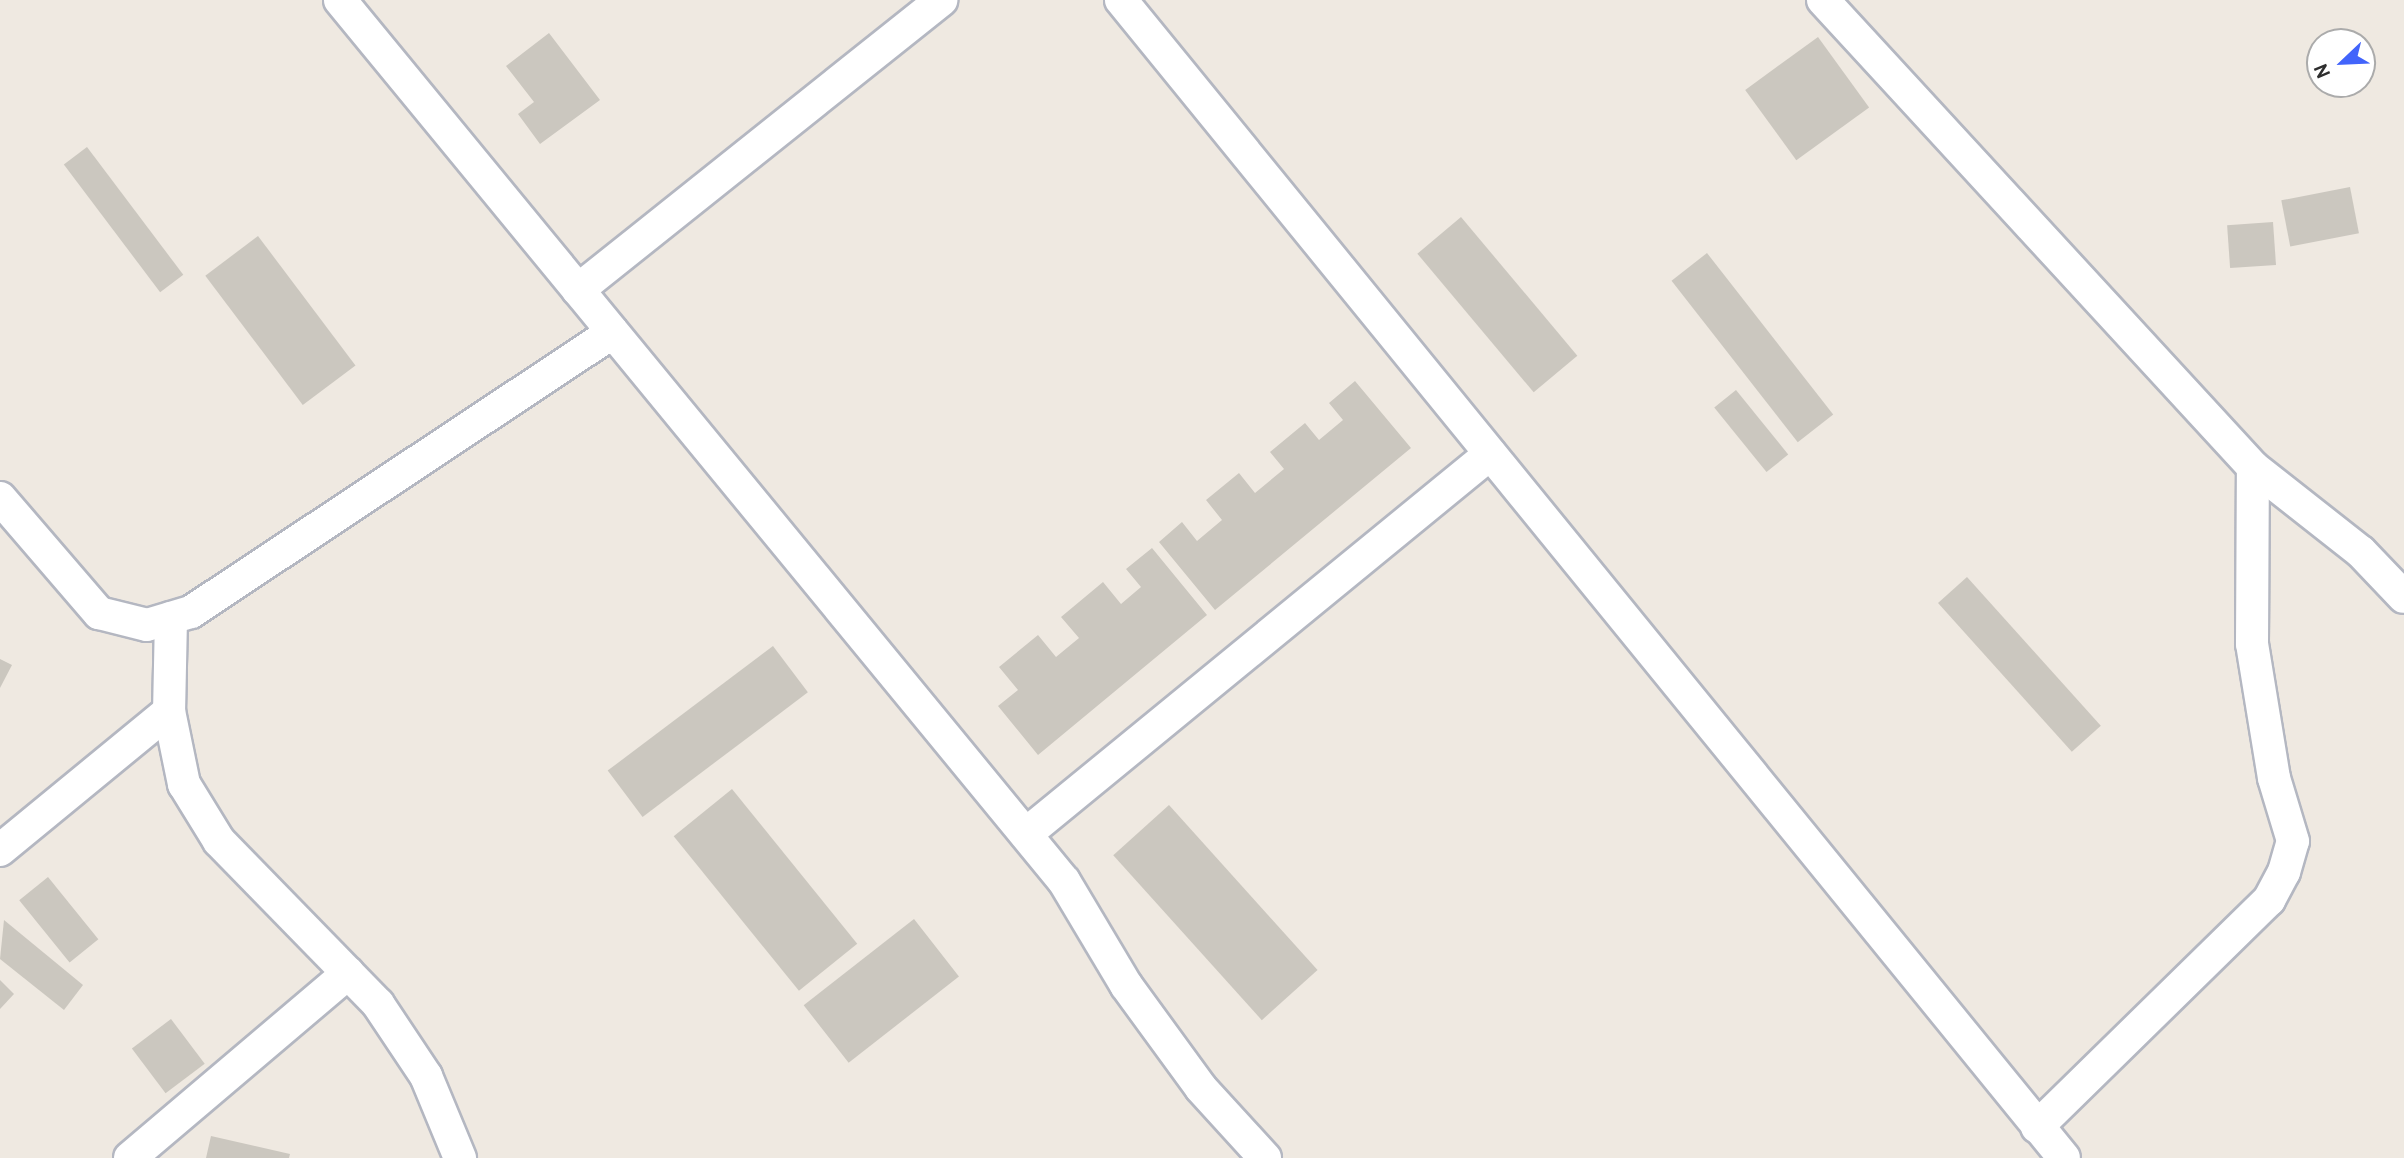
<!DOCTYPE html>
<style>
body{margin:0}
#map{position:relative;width:2404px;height:1158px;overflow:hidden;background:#efe9e1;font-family:Overpass,sans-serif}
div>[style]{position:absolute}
.building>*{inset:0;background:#cbc7bf;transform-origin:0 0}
.roads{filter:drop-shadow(2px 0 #b4b7c1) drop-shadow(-2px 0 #b4b7c1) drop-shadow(0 2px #b4b7c1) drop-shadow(0 -2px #b4b7c1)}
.street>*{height:32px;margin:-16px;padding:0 16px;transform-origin:16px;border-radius:16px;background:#fff}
span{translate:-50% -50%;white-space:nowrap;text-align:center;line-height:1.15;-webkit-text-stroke:7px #fff;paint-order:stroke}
.north{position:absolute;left:2306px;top:28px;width:70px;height:70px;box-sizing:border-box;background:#fff;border:2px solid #ababab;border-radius:50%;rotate:247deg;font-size:19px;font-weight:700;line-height:28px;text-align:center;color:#2e2e2e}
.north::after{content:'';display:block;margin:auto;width:24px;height:32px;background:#4264fb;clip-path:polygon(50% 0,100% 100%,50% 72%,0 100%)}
</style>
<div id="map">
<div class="building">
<i style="clip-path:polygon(549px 33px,600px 100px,540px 144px,518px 114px,534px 102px,506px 66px)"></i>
<i style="left:1818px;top:37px;width:87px;height:90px;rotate:54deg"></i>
<i style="left:87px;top:147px;width:160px;height:29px;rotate:53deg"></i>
<i style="left:2350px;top:187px;width:47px;height:70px;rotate:79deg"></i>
<i style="left:1461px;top:217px;width:181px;height:57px;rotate:50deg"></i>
<i style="left:2273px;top:222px;width:43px;height:46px;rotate:86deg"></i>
<i style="left:258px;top:236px;width:162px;height:66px;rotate:53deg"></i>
<i style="left:1707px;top:253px;width:205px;height:45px;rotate:52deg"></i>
<i style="clip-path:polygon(1355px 381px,1411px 448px,1215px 610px,1159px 542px,1182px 522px,1197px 541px,1222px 520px,1206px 500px,1239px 473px,1255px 493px,1284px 469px,1270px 452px,1305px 423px,1319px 440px,1343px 420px,1329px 403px)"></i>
<i style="left:1736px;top:390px;width:83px;height:28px;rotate:51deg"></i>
<i style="clip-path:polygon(1152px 548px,1207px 615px,1038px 755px,998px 706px,1018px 690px,999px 667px,1038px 635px,1056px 657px,1079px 638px,1061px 617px,1103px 582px,1121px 604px,1141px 587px,1126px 569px)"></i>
<i style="left:1967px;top:577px;width:200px;height:39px;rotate:48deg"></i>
<i style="left:773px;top:646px;width:58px;height:207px;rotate:53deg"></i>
<i style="clip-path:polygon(0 659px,12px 665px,0 688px)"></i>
<i style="left:732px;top:789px;width:199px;height:75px;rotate:51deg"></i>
<i style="left:1169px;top:805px;width:222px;height:75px;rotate:48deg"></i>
<i style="left:48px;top:877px;width:80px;height:37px;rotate:51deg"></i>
<i style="left:914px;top:919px;width:73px;height:140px;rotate:52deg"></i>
<i style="clip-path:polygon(4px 920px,83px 985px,64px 1010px,0 959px)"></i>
<i style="clip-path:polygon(0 980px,14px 994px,0 1009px)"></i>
<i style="left:171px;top:1019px;width:56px;height:49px;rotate:53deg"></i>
<i style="clip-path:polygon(211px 1136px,290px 1154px,289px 1158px,206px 1158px)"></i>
</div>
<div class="roads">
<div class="street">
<i style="left:340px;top:0;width:1140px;rotate:50.59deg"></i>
<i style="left:1064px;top:881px;width:121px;rotate:59.2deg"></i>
<i style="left:1126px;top:985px;width:127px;rotate:53.9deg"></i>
<i style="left:1201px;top:1088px;width:95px;rotate:47.6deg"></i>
<i style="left:1121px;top:0;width:1493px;rotate:50.84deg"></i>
<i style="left:1823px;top:0;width:635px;rotate:47.36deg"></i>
<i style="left:2253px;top:467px;width:137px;rotate:38.2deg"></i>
<i style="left:2361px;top:552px;width:62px;rotate:46.3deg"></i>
<i style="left:578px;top:290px;width:465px;rotate:-38.6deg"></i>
<i style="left:0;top:498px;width:152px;rotate:49.3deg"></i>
<i style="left:99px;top:613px;width:49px;rotate:14deg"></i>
<i style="left:147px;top:625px;width:46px;rotate:-16.5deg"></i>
<i style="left:191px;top:612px;width:506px;rotate:-33.56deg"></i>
<i style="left:171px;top:618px;width:93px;rotate:91.2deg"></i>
<i style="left:169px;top:711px;width:75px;rotate:78.4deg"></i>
<i style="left:184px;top:784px;width:67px;rotate:58.4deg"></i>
<i style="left:219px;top:841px;width:228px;rotate:45.7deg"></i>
<i style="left:378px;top:1004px;width:87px;rotate:56.3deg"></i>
<i style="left:426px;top:1076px;width:89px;rotate:67.5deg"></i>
<i style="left:1026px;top:834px;width:600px;rotate:-39.32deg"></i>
<i style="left:0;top:850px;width:219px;rotate:-39.4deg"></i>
<i style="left:2037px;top:1127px;width:325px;rotate:-44.4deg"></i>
<i style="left:2269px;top:900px;width:32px;rotate:-62deg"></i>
<i style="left:2284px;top:872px;width:32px;rotate:-74deg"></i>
<i style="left:2293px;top:841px;width:66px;rotate:-106.8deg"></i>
<i style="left:2274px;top:778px;width:136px;rotate:-99.3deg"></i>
<i style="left:2252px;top:644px;width:177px;rotate:-89.7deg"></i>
<i style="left:130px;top:1158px;width:286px;rotate:-40.3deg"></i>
</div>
</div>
<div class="north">N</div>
</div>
